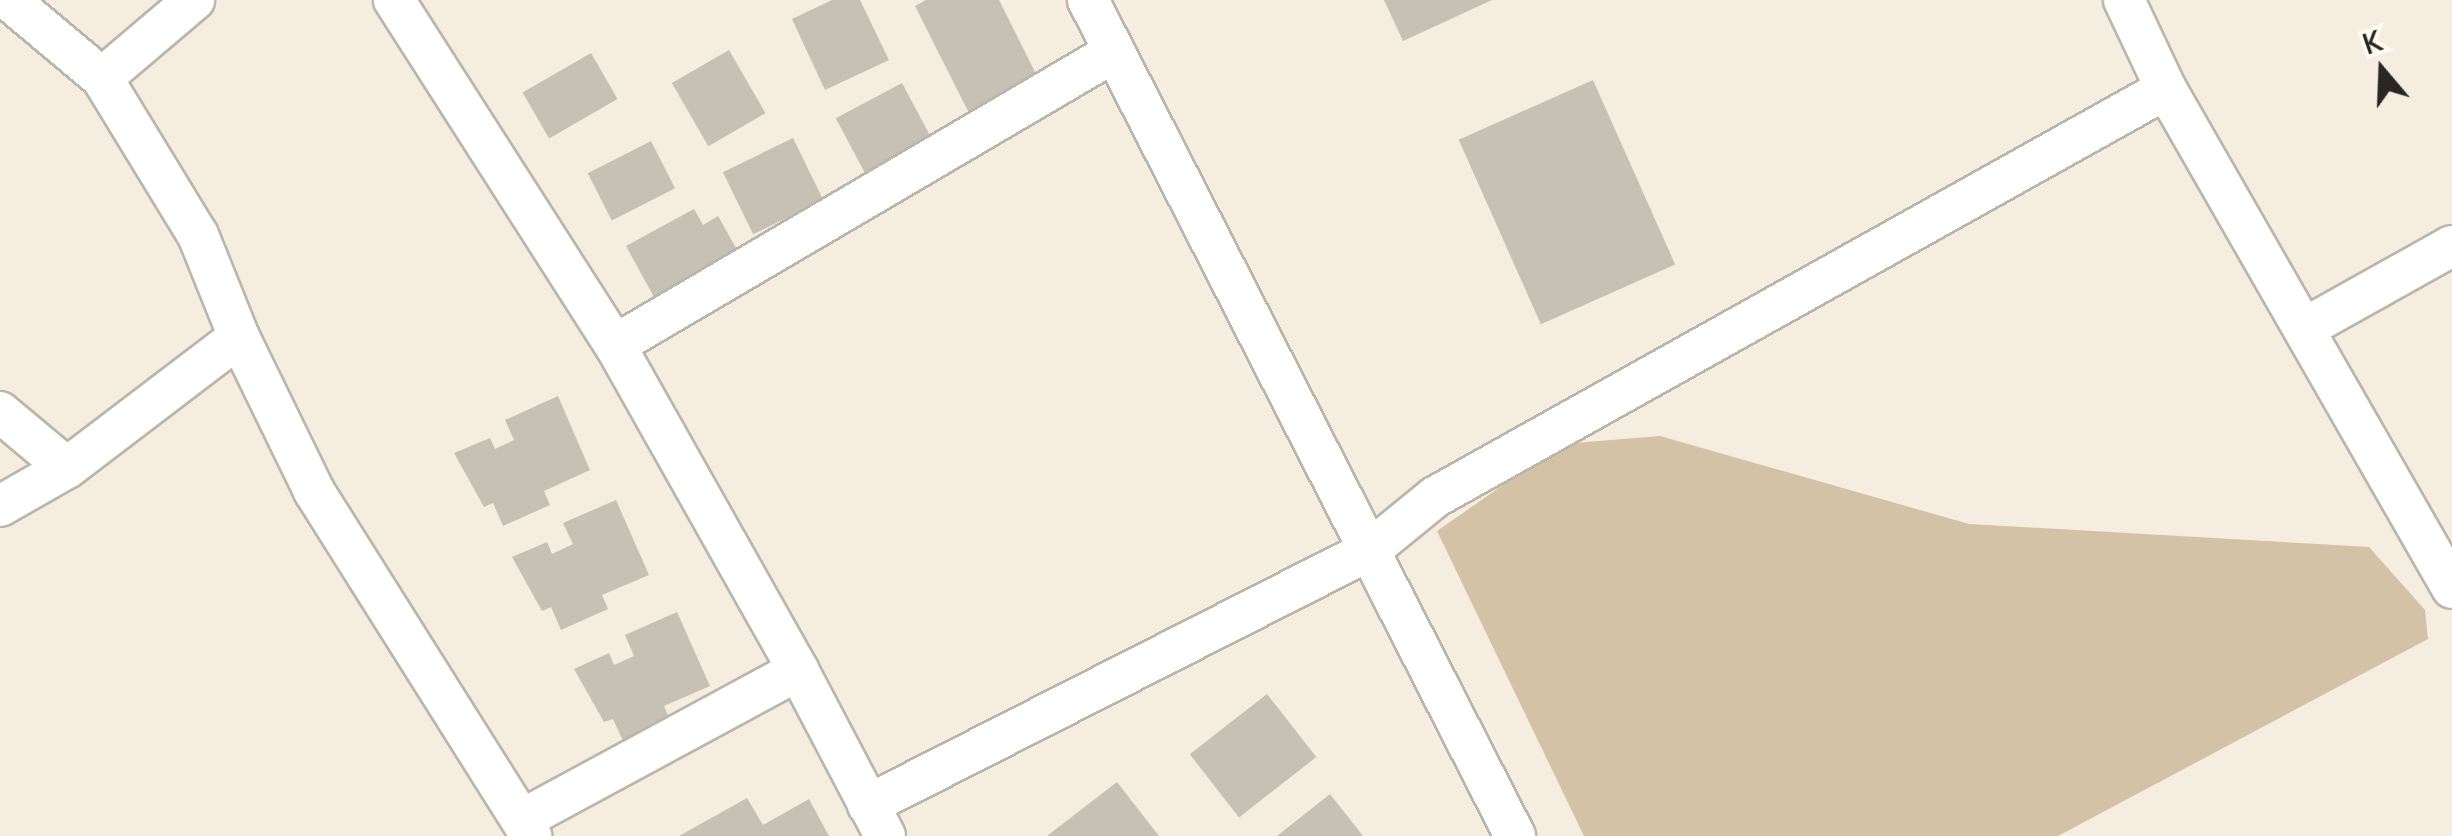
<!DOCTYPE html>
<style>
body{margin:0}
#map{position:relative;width:2452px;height:836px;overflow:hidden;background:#f4ede0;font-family:Manrope,sans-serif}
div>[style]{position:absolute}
.green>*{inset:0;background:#d3c2a5}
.building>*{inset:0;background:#c7c0b4;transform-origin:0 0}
.roads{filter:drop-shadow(2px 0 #bcb5a9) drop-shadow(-2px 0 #bcb5a9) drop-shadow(0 2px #bcb5a9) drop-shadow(0 -2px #bcb5a9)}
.minor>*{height:40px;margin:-20px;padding:0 20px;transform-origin:20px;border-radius:20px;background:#fff}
span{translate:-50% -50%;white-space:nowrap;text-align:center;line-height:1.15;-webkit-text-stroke:8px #fffaf2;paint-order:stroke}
.north{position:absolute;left:2332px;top:20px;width:100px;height:100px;-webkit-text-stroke:8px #fffaf2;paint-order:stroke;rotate:341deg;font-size:28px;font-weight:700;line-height:40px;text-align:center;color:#2a2722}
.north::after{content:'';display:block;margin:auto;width:35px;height:45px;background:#2a2722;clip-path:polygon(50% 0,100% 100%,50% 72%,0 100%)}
</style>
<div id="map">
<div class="green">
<i style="clip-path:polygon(1660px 436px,1969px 524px,2369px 547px,2425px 610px,2428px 639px,2058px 836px,1584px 836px,1437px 531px,1562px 444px)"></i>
</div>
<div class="building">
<i style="clip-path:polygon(832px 0,860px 0,889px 60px,825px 90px,792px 19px)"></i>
<i style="clip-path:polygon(926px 0,999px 0,1042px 86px,973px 121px,915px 6px)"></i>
<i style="clip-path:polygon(1384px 0,1492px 0,1403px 41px)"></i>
<i style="left:729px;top:50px;width:73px;height:66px;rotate:60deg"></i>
<i style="left:591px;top:53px;width:53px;height:79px;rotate:60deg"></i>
<i style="left:1593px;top:80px;width:202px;height:147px;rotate:66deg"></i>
<i style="left:902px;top:83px;width:70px;height:75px;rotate:62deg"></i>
<i style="left:793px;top:138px;width:69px;height:78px;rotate:64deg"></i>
<i style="left:651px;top:141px;width:53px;height:71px;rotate:63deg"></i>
<i style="clip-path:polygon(694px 209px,703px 225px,718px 216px,744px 262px,660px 308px,626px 246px)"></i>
<i style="clip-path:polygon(558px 396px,590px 470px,544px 491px,550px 505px,503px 526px,493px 503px,484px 507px,454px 453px,490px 438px,495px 449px,514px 440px,505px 420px)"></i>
<i style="clip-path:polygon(616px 500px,649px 575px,602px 595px,608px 609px,561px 630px,551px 607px,542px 611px,512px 557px,547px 542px,552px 554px,573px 544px,563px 523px)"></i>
<i style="clip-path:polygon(677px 612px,710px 686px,664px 706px,670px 720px,623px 741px,613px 719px,604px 722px,574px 669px,609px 653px,614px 665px,634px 656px,625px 635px)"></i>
<i style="left:1267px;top:694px;width:80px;height:98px;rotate:52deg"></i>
<i style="clip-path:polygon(1117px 782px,1159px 836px,1047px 836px)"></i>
<i style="clip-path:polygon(1330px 794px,1363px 836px,1277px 836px)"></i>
<i style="clip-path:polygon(747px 798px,763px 825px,809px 799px,829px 836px,679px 836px)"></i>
</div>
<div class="roads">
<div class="minor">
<i style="left:9px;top:0;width:121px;rotate:40deg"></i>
<i style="left:102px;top:78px;width:184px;rotate:58.6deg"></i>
<i style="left:198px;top:235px;width:110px;rotate:68.1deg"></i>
<i style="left:239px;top:337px;width:171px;rotate:64deg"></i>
<i style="left:314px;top:491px;width:408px;rotate:57.8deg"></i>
<i style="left:394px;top:0;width:410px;rotate:57.4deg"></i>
<i style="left:615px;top:345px;width:373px;rotate:60.6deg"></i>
<i style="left:798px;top:670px;width:187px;rotate:62.3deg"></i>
<i style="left:1088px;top:0;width:939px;rotate:62.94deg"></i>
<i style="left:2124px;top:0;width:98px;rotate:64.7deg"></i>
<i style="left:2166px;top:89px;width:575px;rotate:60.18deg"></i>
<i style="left:102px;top:78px;width:121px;rotate:-40.3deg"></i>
<i style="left:2305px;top:328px;width:168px;rotate:-29.2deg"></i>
<i style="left:615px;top:345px;width:579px;rotate:-30.42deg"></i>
<i style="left:0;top:412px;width:87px;rotate:39.9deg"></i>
<i style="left:0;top:506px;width:77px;rotate:-29.6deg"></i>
<i style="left:67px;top:468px;width:216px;rotate:-37.3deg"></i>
<i style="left:868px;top:805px;width:563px;rotate:-26.93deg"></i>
<i style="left:1370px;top:550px;width:84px;rotate:-39.2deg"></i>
<i style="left:1435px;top:497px;width:837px;rotate:-29.17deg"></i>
<i style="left:523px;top:819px;width:313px;rotate:-28.4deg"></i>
</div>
</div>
<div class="north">K</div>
</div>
